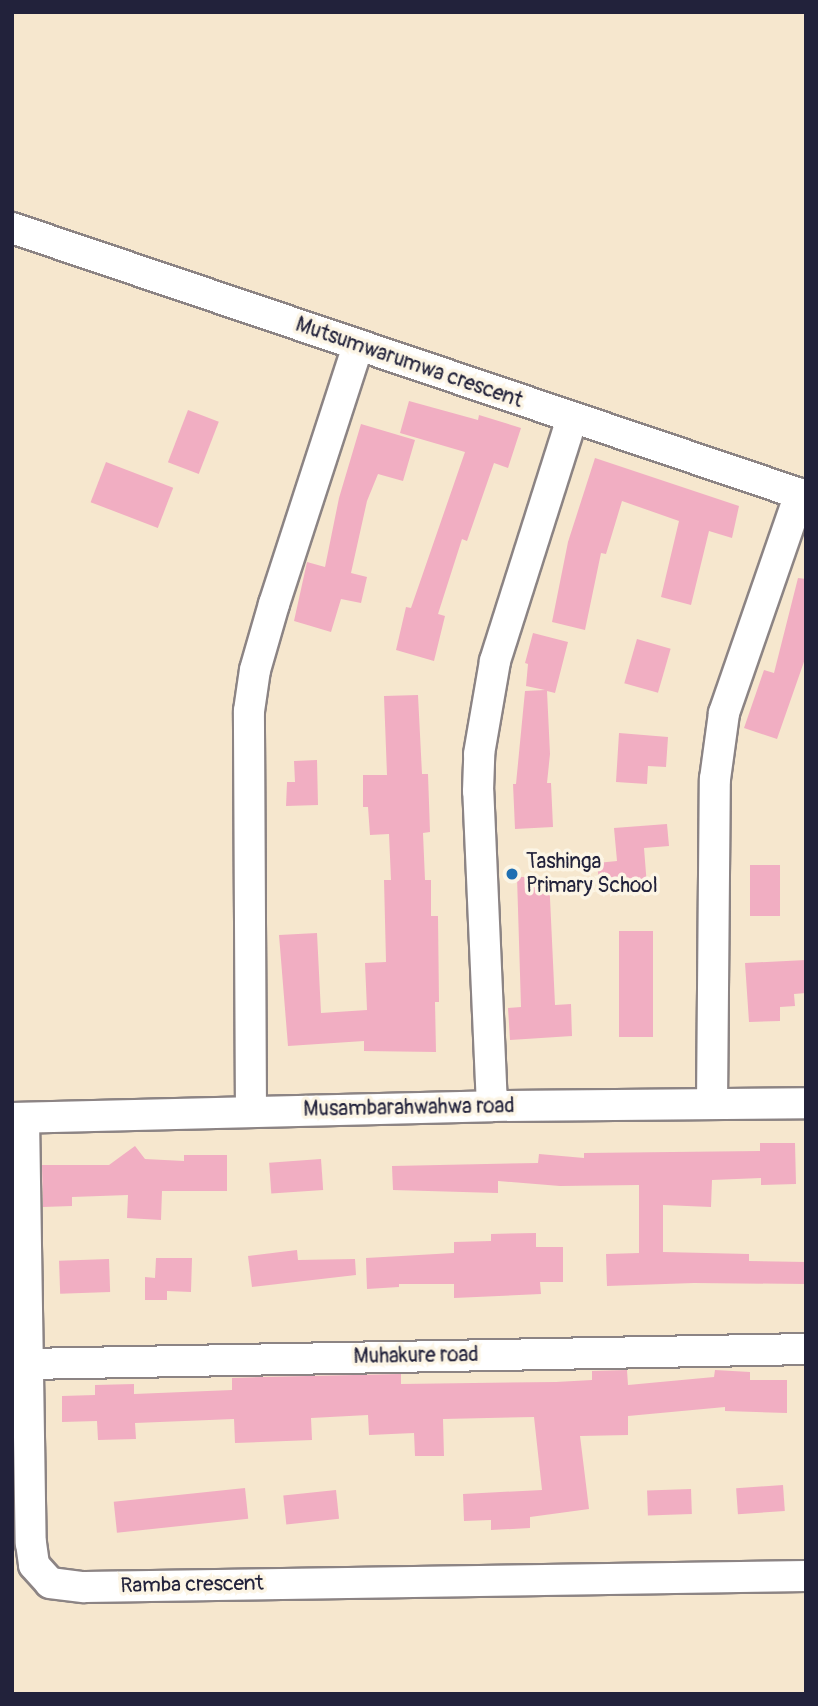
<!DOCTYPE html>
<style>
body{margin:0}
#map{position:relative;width:818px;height:1706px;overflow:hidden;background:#f6e7ce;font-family:Pangolin,sans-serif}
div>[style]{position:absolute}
.building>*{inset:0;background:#f1aec2;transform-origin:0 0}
.roads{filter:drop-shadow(2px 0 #8c8484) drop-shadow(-2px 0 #8c8484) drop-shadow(0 2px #8c8484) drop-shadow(0 -2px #8c8484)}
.minor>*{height:30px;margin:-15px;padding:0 15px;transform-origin:15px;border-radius:15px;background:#fff}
.dots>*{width:19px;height:19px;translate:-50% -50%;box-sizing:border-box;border:4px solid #fcf5e5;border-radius:50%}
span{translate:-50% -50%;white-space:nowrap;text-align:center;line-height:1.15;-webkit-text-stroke:7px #fcf5e5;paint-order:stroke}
.street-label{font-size:21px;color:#22223b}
.poi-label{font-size:21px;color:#22223b}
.left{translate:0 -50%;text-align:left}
.frame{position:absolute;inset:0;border:14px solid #22223b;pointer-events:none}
</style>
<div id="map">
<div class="building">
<i style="clip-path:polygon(409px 401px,478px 420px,479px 415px,521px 428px,508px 468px,494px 463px,467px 541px,462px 539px,438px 614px,445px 616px,434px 661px,396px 650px,406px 607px,411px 608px,465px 452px,400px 433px)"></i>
<i style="left:188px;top:410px;width:33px;height:56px;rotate:21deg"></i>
<i style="clip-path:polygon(361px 424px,415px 440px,403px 481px,378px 474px,367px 501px,351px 573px,367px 577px,361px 603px,341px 599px,331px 632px,294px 621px,307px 562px,325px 567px,339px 498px)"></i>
<i style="clip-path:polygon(595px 458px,739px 506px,732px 538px,709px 531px,691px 605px,661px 597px,679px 521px,622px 501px,606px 554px,601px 553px,585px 630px,552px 622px,568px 542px)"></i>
<i style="left:106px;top:462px;width:72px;height:43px;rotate:21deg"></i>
<i style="clip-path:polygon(798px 578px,806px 579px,806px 656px,777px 739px,744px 728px,764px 670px,774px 673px)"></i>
<i style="clip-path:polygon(533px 633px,568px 642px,555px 693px,547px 691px,550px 754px,547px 783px,551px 783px,553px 827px,515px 829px,513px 784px,516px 784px,525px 691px,545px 690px,526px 686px,528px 664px,525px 663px)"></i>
<i style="left:637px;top:639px;width:35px;height:46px;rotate:16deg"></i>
<i style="clip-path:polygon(418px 695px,422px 774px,428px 774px,430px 832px,423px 833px,425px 880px,431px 880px,431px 916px,438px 916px,439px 1002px,435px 1002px,436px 1052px,364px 1051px,364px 1041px,288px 1046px,279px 935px,317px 933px,321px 1013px,367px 1010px,365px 963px,386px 962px,384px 880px,391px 880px,389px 834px,370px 835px,368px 807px,363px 807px,363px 775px,387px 775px,384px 696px)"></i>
<i style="clip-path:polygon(619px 733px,668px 737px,666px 767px,648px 766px,647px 784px,616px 782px)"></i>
<i style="clip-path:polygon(317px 760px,318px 805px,286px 806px,287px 782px,295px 782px,294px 761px)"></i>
<i style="clip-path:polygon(667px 824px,669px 846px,644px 848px,647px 886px,600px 890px,597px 863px,617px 861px,614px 828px)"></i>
<i style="left:750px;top:865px;width:30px;height:51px"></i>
<i style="clip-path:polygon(517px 877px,549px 877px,555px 1005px,571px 1004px,572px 1036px,510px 1040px,508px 1008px,521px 1007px)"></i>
<i style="left:619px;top:931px;width:34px;height:106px"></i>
<i style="clip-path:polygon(806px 960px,806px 993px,794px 994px,795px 1006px,780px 1007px,780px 1021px,749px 1022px,745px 963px)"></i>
<i style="clip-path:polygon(760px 1143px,795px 1143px,796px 1184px,761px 1185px,761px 1178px,712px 1180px,711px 1207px,663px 1205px,663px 1252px,749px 1254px,749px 1261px,806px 1262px,806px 1284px,694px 1283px,607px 1286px,606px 1254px,639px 1253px,639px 1185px,560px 1186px,498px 1181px,498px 1193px,393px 1190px,392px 1166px,538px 1163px,539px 1154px,584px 1158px,584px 1153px,760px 1151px)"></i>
<i style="clip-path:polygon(135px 1146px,145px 1159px,184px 1161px,184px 1155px,227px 1155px,227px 1191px,162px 1191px,161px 1220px,127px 1218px,128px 1195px,72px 1197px,72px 1206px,43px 1207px,42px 1165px,109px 1165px)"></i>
<i style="left:321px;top:1159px;width:31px;height:52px;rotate:86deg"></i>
<i style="clip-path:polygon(536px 1233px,536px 1247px,563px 1247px,563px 1282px,540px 1282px,541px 1294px,454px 1298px,454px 1284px,399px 1284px,399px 1287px,367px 1289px,366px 1258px,454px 1253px,454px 1242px,491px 1241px,491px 1234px)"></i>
<i style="clip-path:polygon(297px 1250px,298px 1260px,355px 1259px,356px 1275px,252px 1287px,248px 1256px)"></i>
<i style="clip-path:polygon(156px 1258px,192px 1258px,191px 1292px,167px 1291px,167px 1300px,145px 1300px,145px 1277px,155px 1278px)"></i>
<i style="left:109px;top:1259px;width:33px;height:50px;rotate:88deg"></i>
<i style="clip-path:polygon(627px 1370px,628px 1385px,714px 1377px,715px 1370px,750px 1372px,750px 1380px,787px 1380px,787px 1413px,725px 1411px,725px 1407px,628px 1416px,628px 1435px,580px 1436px,589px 1509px,530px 1517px,530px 1528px,491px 1530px,491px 1520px,464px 1521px,463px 1494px,542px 1490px,534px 1417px,443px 1419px,444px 1456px,415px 1456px,414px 1433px,369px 1435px,368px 1415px,311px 1418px,312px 1440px,235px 1443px,234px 1419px,135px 1423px,136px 1439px,98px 1440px,97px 1421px,62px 1422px,62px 1396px,95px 1395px,95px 1385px,134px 1384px,134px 1394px,232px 1390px,232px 1378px,262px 1377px,401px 1374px,401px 1384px,556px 1382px,592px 1380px,592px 1371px)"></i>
<i style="left:783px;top:1485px;width:26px;height:47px;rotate:86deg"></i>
<i style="left:245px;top:1488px;width:31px;height:132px;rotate:84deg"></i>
<i style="left:691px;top:1489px;width:25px;height:44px;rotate:88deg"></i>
<i style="left:336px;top:1490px;width:29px;height:53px;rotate:84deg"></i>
</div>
<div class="roads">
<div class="minor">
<i style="left:12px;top:228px;width:838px;rotate:18.65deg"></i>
<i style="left:712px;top:1104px;width:325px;rotate:-89.5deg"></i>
<i style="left:715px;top:779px;width:67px;rotate:-82.2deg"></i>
<i style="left:724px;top:713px;width:232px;rotate:-70.9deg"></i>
<i style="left:492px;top:1106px;width:315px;rotate:-92.5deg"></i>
<i style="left:478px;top:791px;width:37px;rotate:-88deg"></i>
<i style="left:479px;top:754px;width:94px;rotate:-80.2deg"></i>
<i style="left:495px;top:661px;width:255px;rotate:-72.4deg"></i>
<i style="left:251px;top:1112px;width:401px;rotate:-90.3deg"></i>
<i style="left:249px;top:711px;width:41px;rotate:-81.7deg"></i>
<i style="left:255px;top:670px;width:69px;rotate:-73.9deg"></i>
<i style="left:274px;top:604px;width:272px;rotate:-72deg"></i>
<i style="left:12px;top:1118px;width:480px;rotate:-1.4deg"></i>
<i style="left:492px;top:1106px;width:314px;rotate:-0.5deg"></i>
<i style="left:24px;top:1118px;width:425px;rotate:89.1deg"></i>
<i style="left:31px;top:1543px;width:22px;rotate:82deg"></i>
<i style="left:34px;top:1565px;width:24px;rotate:48deg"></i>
<i style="left:50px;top:1583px;width:35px;rotate:7deg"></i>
<i style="left:85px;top:1587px;width:721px;rotate:-0.87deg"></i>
<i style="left:27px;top:1364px;width:779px;rotate:-1.1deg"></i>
</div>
</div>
<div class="dots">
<i style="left:512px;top:874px;background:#1f6fb2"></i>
</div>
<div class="street-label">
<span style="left:409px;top:363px;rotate:19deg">Mutsumwarumwa crescent</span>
<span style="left:409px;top:1108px;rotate:-1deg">Musambarahwahwa road</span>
<span style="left:416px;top:1356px;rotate:-1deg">Muhakure road</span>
<span style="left:192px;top:1585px;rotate:-1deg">Ramba crescent</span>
</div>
<div class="poi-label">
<span class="left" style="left:526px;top:874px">Tashinga<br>Primary School</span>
</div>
<div class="frame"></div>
</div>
